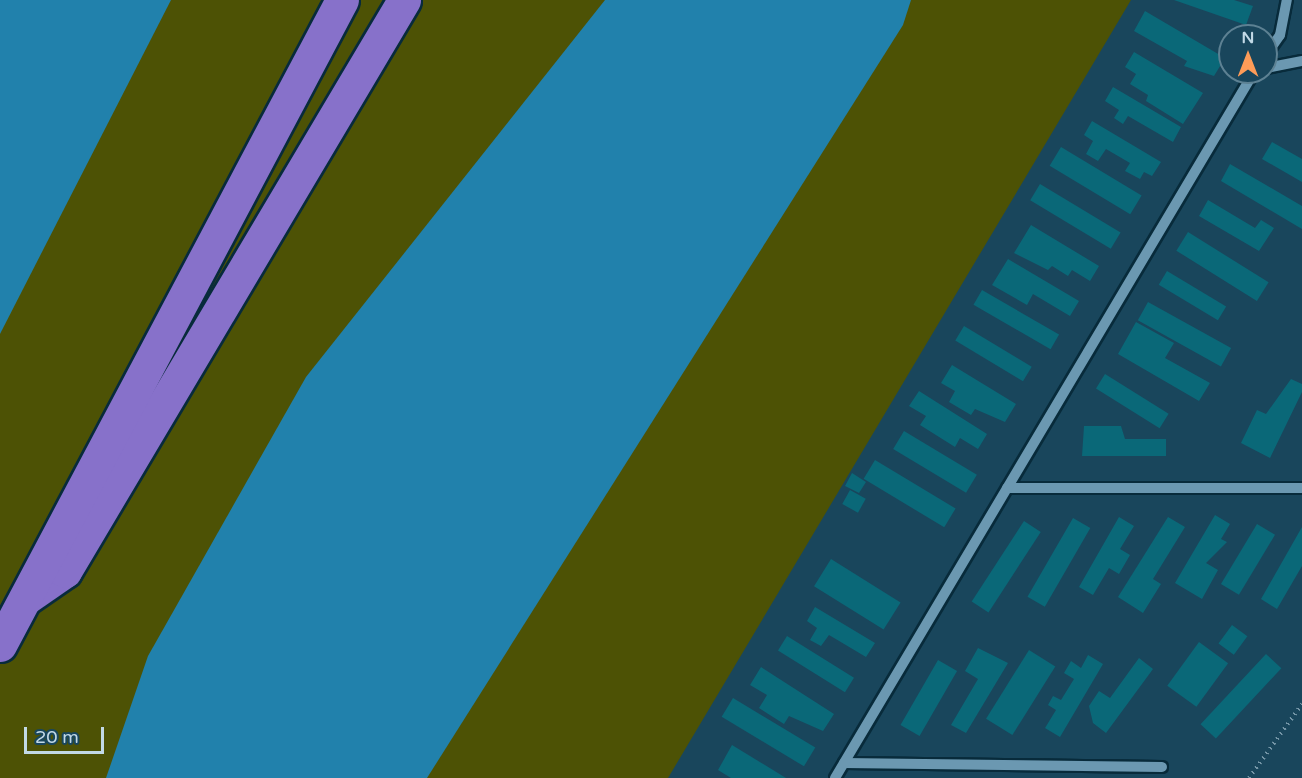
<!DOCTYPE html>
<style>
body{margin:0}
#map{position:relative;width:1302px;height:778px;overflow:hidden;background:#19465c;font-family:"Varela Round",sans-serif}
div>[style]{position:absolute}
.green>*{inset:0;background:#4d5205}
.water>*{inset:0;background:#2181ac}
.building>*{inset:0;background:#0a6878;transform-origin:0 0}
.path>*{height:4px;margin-top:-2px;transform-origin:0;background:repeating-linear-gradient(90deg,#7596a7 0 1.5px,transparent 0 6px)}
.roads{filter:drop-shadow(2px 0 #082b3b) drop-shadow(-2px 0 #082b3b) drop-shadow(0 2px #082b3b) drop-shadow(0 -2px #082b3b)}
.minor>*{height:10px;margin:-5px;padding:0 5px;transform-origin:5px;border-radius:5px;background:#6b98b1}
.highway>*{height:33px;margin:-16.5px;padding:0 16.5px;transform-origin:16.5px;border-radius:16.5px;background:#8771ca}
span{translate:-50% -50%;white-space:nowrap;text-align:center;line-height:1.15;-webkit-text-stroke:6px #19465c;paint-order:stroke}
.north{position:absolute;left:1218px;top:24px;width:60px;height:60px;box-sizing:border-box;background:#19465c;border:2px solid #5d8193;border-radius:50%;rotate:0deg;font-size:16px;font-weight:700;line-height:24px;text-align:center;color:#c2d9e6}
.north::after{content:'';display:block;margin:auto;width:21px;height:27px;background:#fe9c58;clip-path:polygon(50% 0,100% 100%,50% 72%,0 100%)}
.scale{position:absolute;left:24px;top:727px;width:80px;height:27px;box-sizing:border-box;border:3px solid #c2d9e6;border-top:0;padding-left:8px;font-size:18px;line-height:21px;white-space:nowrap;color:#c2d9e6;-webkit-text-stroke:4px #19465c;paint-order:stroke}
</style>
<div id="map">
<div class="green">
<i style="clip-path:polygon(0 0,1131px 0,668px 778px,0 778px)"></i>
</div>
<div class="water">
<i style="clip-path:polygon(0 0,171px 0,0 334px)"></i>
<i style="clip-path:polygon(605px 0,911px 0,903px 25px,427px 778px,106px 778px,148px 656px,306px 377px)"></i>
</div>
<div class="building">
<i style="clip-path:polygon(1174px 0,1234px 0,1253px 6px,1246px 25px)"></i>
<i style="clip-path:polygon(1145px 11px,1225px 58px,1214px 76px,1184px 66px,1187px 61px,1134px 31px)"></i>
<i style="clip-path:polygon(1134px 52px,1203px 93px,1183px 124px,1146px 101px,1148px 95px,1130px 84px,1136px 74px,1125px 67px)"></i>
<i style="clip-path:polygon(1113px 87px,1181px 127px,1173px 142px,1128px 116px,1123px 124px,1114px 118px,1119px 110px,1105px 101px)"></i>
<i style="clip-path:polygon(1092px 121px,1161px 162px,1152px 176px,1144px 172px,1140px 179px,1125px 171px,1130px 163px,1106px 149px,1098px 161px,1086px 154px,1093px 141px,1084px 135px)"></i>
<i style="clip-path:polygon(1272px 142px,1302px 159px,1302px 182px,1262px 159px)"></i>
<i style="left:1061px;top:147px;width:94px;height:22px;rotate:31deg"></i>
<i style="clip-path:polygon(1230px 164px,1302px 206px,1302px 229px,1221px 181px)"></i>
<i style="left:1040px;top:184px;width:94px;height:19px;rotate:31deg"></i>
<i style="clip-path:polygon(1208px 200px,1255px 228px,1261px 220px,1274px 228px,1259px 251px,1199px 216px)"></i>
<i style="clip-path:polygon(1031px 225px,1099px 266px,1090px 281px,1072px 270px,1068px 276px,1052px 266px,1048px 270px,1014px 253px)"></i>
<i style="left:1188px;top:232px;width:95px;height:22px;rotate:32deg"></i>
<i style="clip-path:polygon(1008px 259px,1079px 301px,1070px 316px,1033px 294px,1027px 305px,992px 285px)"></i>
<i style="left:1167px;top:271px;width:69px;height:16px;rotate:31deg"></i>
<i style="left:982px;top:290px;width:89px;height:17px;rotate:30deg"></i>
<i style="left:1148px;top:302px;width:95px;height:21px;rotate:29deg"></i>
<i style="clip-path:polygon(1136px 322px,1174px 343px,1165px 358px,1210px 383px,1199px 401px,1118px 354px)"></i>
<i style="left:964px;top:326px;width:79px;height:17px;rotate:31deg"></i>
<i style="clip-path:polygon(952px 365px,1016px 404px,1005px 422px,975px 409px,971px 415px,949px 402px,955px 391px,941px 383px)"></i>
<i style="left:1105px;top:374px;width:75px;height:17px;rotate:32deg"></i>
<i style="clip-path:polygon(1291px 379px,1302px 384px,1302px 392px,1270px 458px,1241px 443px,1257px 410px,1266px 414px)"></i>
<i style="clip-path:polygon(919px 391px,987px 434px,978px 449px,960px 438px,955px 447px,920px 425px,926px 416px,909px 406px)"></i>
<i style="clip-path:polygon(1084px 426px,1121px 426px,1125px 439px,1166px 439px,1166px 456px,1082px 456px)"></i>
<i style="left:904px;top:431px;width:85px;height:21px;rotate:31deg"></i>
<i style="left:875px;top:460px;width:94px;height:22px;rotate:31deg"></i>
<i style="clip-path:polygon(852px 473px,866px 482px,859px 493px,845px 486px)"></i>
<i style="left:850px;top:490px;width:18px;height:16px;rotate:29deg"></i>
<i style="clip-path:polygon(1215px 515px,1230px 524px,1221px 539px,1227px 542px,1206px 563px,1218px 570px,1202px 599px,1175px 583px)"></i>
<i style="clip-path:polygon(1119px 517px,1134px 526px,1120px 549px,1130px 555px,1119px 574px,1109px 568px,1093px 595px,1079px 587px)"></i>
<i style="clip-path:polygon(1168px 517px,1185px 527px,1153px 579px,1161px 584px,1143px 613px,1118px 597px)"></i>
<i style="left:1073px;top:518px;width:20px;height:91px;rotate:30deg"></i>
<i style="left:1024px;top:521px;width:20px;height:96px;rotate:33deg"></i>
<i style="left:1257px;top:524px;width:21px;height:70px;rotate:31deg"></i>
<i style="clip-path:polygon(1302px 527px,1302px 566px,1277px 609px,1261px 599px)"></i>
<i style="left:831px;top:559px;width:82px;height:32px;rotate:32deg"></i>
<i style="clip-path:polygon(815px 607px,875px 643px,866px 657px,829px 635px,821px 646px,810px 640px,817px 628px,807px 621px)"></i>
<i style="left:1232px;top:625px;width:19px;height:23px;rotate:36deg"></i>
<i style="left:787px;top:636px;width:79px;height:17px;rotate:32deg"></i>
<i style="left:1199px;top:642px;width:36px;height:54px;rotate:36deg"></i>
<i style="clip-path:polygon(978px 648px,1008px 663px,966px 733px,951px 725px,978px 679px,965px 671px)"></i>
<i style="left:1029px;top:650px;width:31px;height:81px;rotate:32deg"></i>
<i style="left:1266px;top:654px;width:21px;height:96px;rotate:43deg"></i>
<i style="clip-path:polygon(1088px 655px,1103px 664px,1060px 737px,1045px 728px,1056px 710px,1048px 705px,1053px 696px,1061px 700px,1074px 679px,1064px 673px,1071px 661px,1081px 668px)"></i>
<i style="clip-path:polygon(1139px 658px,1153px 669px,1106px 733px,1093px 723px,1089px 706px,1099px 691px,1110px 698px)"></i>
<i style="left:938px;top:660px;width:22px;height:75px;rotate:30deg"></i>
<i style="clip-path:polygon(761px 667px,834px 714px,823px 731px,789px 716px,784px 724px,759px 708px,767px 695px,750px 685px)"></i>
<i style="left:733px;top:698px;width:96px;height:22px;rotate:31deg"></i>
<i style="clip-path:polygon(732px 745px,786px 778px,731px 778px,718px 770px)"></i>
</div>
<div class="path">
<i style="left:1249px;top:778px;width:91px;rotate:-54.4deg"></i>
</div>
<div class="roads">
<div class="minor">
<i style="left:1266px;top:55px;width:24px;rotate:-55deg"></i>
<i style="left:1280px;top:35px;width:36px;rotate:-79deg"></i>
<i style="left:1266px;top:68px;width:37px;rotate:-11deg"></i>
<i style="left:1007px;top:488px;width:295px"></i>
<i style="left:844px;top:763px;width:318px;rotate:0.7deg"></i>
<i style="left:835px;top:778px;width:821px;rotate:-59.31deg"></i>
</div>
<div class="highway">
<i style="left:26px;top:598px;width:47px;rotate:-34.7deg"></i>
<i style="left:65px;top:571px;width:664px;rotate:-59.3deg"></i>
<i style="left:0;top:645px;width:730px;rotate:-62.07deg"></i>
</div>
</div>
<div class="north">N</div>
<div class="scale">20 m</div>
</div>
